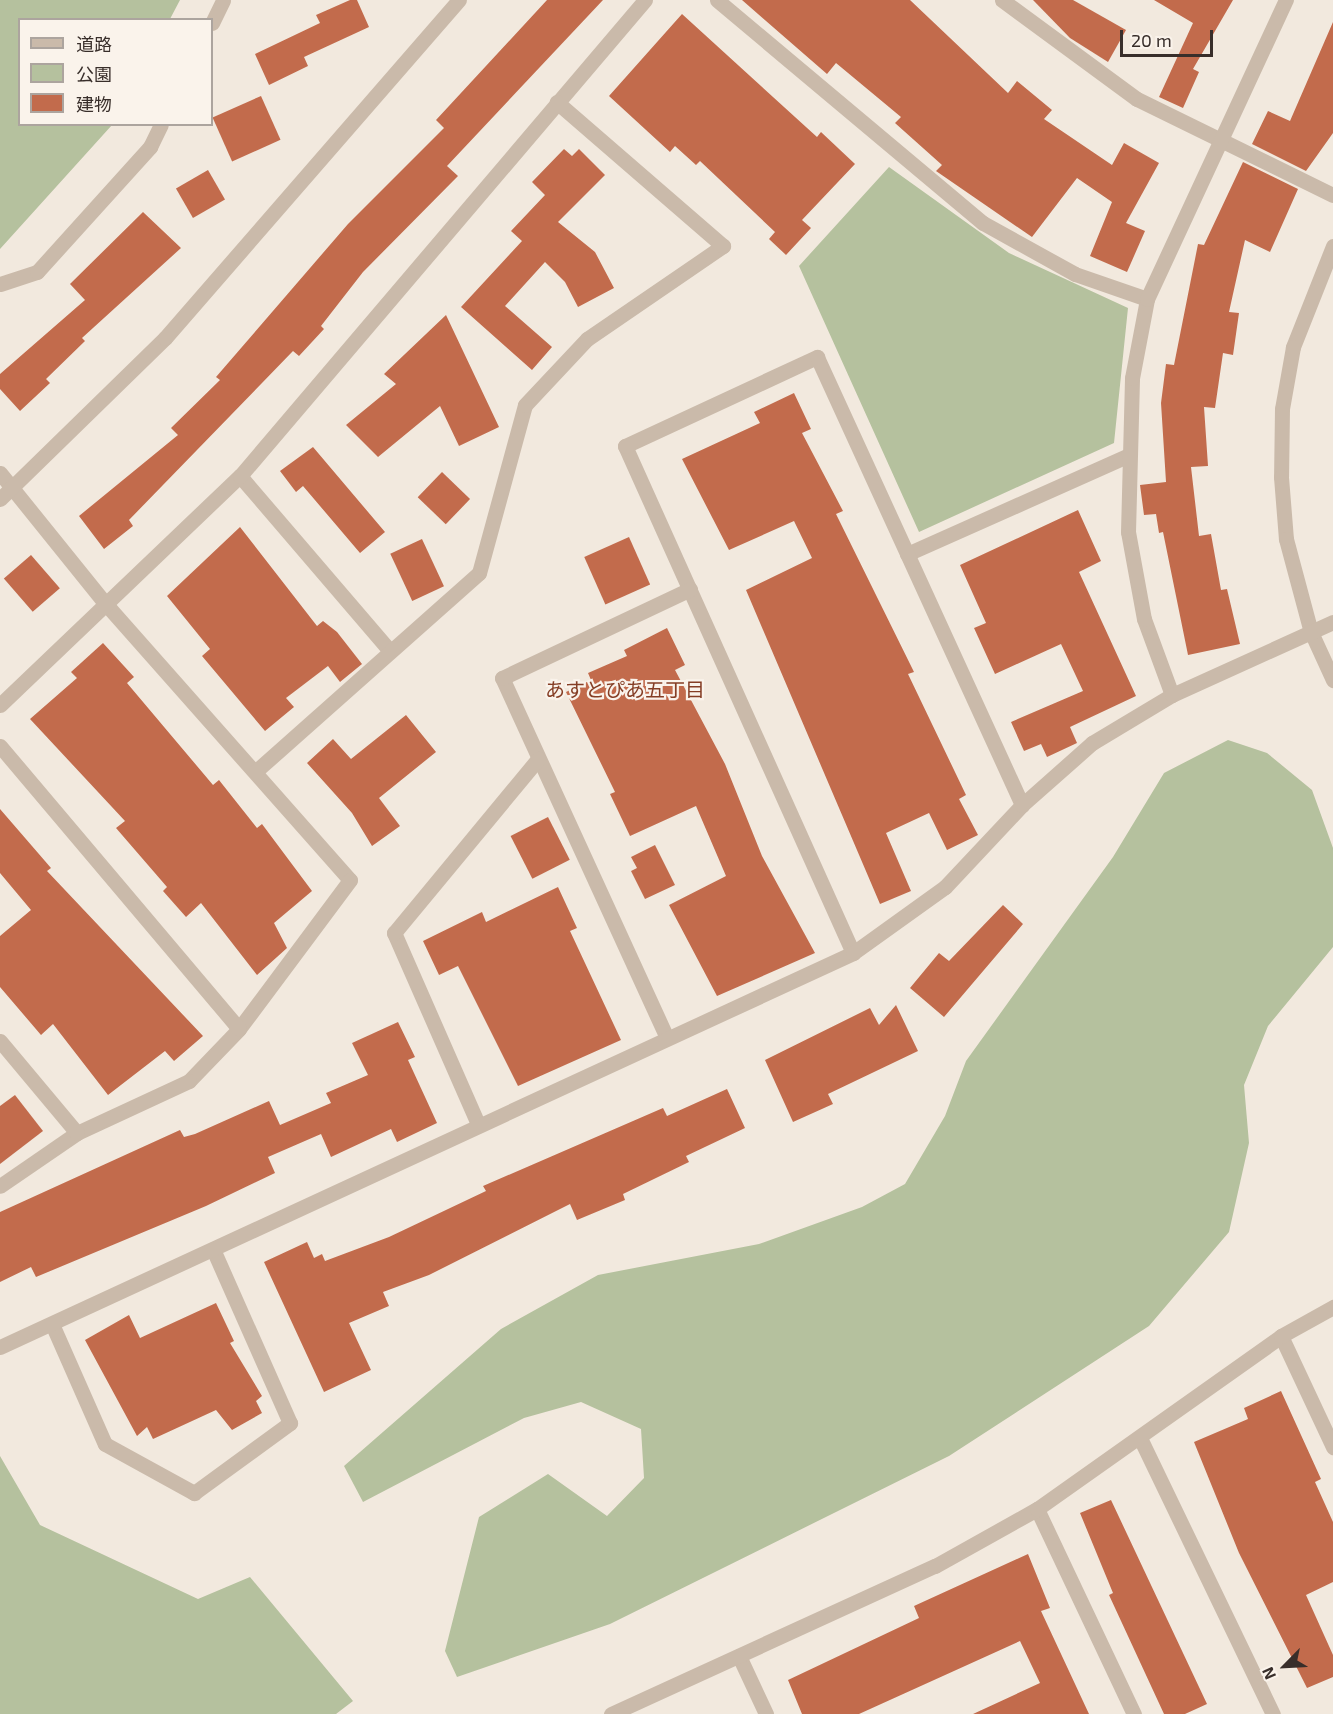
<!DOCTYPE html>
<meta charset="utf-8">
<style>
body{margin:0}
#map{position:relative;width:1333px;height:1714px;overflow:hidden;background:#f2e9de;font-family:"Exo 2","Noto Sans JP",sans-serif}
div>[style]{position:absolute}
.green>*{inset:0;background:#b5c19e}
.building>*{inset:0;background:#c26b4c;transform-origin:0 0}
.minor>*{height:15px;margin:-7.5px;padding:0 7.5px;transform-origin:7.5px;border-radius:7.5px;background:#cabaaa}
span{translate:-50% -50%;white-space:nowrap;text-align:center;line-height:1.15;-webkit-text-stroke:4.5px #faf3eb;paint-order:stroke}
.neighbourhood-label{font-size:20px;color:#853e25}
.legend{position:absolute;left:18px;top:18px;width:195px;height:108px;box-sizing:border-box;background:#faf3eb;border:2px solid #aca49e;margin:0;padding:8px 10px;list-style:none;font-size:18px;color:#382e2a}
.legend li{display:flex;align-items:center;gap:12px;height:30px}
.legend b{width:30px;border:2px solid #aca49e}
.north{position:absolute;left:1255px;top:1636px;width:60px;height:60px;-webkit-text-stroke:4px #faf3eb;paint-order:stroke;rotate:246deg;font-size:16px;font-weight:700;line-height:24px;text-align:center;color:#382e2a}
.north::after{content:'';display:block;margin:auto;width:21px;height:27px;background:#382e2a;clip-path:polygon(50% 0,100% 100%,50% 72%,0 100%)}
.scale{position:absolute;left:1120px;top:30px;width:93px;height:27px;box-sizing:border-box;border:3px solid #382e2a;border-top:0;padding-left:8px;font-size:18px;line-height:21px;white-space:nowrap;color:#382e2a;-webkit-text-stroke:4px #faf3eb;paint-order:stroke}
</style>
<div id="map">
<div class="green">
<i style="clip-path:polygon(0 0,180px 0,170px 19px,20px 20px,20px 124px,112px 125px,0 249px)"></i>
<i style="clip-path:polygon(889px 167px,1009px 253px,1128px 308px,1114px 443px,919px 532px,799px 266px)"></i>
<i style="clip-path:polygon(1228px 740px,1267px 753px,1312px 790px,1333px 848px,1333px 947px,1268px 1026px,1244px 1085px,1249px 1143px,1229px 1232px,1149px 1326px,949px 1456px,610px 1624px,457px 1677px,445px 1651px,479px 1517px,548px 1474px,607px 1516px,644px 1478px,641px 1429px,581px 1402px,524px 1418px,363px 1502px,344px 1466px,501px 1329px,598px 1275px,759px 1244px,862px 1207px,905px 1184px,945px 1116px,966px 1061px,1113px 857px,1164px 773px)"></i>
<i style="clip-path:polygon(0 1456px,40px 1525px,198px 1599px,250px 1577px,353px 1701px,336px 1714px,0 1714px)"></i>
</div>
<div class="building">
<i style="clip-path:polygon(350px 0,357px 0,369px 27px,304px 57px,308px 66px,269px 85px,255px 54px,320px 23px,316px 15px)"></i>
<i style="clip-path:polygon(547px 0,603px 0,447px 166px,458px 176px,363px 272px,321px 326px,324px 329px,299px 356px,293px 351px,129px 520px,133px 526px,104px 549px,79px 516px,178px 435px,171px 428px,220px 380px,216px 377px,348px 224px,444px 128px,436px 120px)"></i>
<i style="clip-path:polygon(742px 0,910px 0,1008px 93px,1017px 81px,1052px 110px,1044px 119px,1112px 165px,1124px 143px,1159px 163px,1126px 223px,1145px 231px,1127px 272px,1090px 256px,1112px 202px,1077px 178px,1032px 237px,936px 171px,942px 165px,895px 123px,901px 117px,836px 63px,827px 74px)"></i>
<i style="clip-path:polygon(1033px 0,1073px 0,1126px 30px,1108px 62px,1070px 38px)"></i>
<i style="clip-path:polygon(1154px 0,1233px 0,1193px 69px,1199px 72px,1183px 108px,1159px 97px,1193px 23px)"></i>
<i style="clip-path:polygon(682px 14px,817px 137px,821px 132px,855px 164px,802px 220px,811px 228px,786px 255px,769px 239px,775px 232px,700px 161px,696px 165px,675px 146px,670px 152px,609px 96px)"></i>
<i style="clip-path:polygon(1333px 22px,1333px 133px,1306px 171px,1252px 144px,1268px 111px,1290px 121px)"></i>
<i style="left:261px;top:96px;width:48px;height:53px;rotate:66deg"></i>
<i style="clip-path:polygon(564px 149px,572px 156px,579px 149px,605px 175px,558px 222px,595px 252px,614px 288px,578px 307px,565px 282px,545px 262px,505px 306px,552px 347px,532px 370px,461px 307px,522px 241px,511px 231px,545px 195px,532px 182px)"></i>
<i style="clip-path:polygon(1243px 162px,1298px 189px,1270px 252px,1245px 240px,1229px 312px,1239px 313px,1233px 355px,1223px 353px,1215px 408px,1204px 407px,1208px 466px,1191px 467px,1199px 536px,1211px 534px,1221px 590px,1227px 589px,1240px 644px,1188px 655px,1163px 532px,1159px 533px,1156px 514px,1144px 515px,1140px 485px,1166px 482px,1161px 403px,1166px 364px,1174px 365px,1198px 244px,1204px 245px)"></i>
<i style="left:208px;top:170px;width:34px;height:37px;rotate:60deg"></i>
<i style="clip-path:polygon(143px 212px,181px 248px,82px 338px,85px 341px,46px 379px,50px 383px,20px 411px,0 389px,0 374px,85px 300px,70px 284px)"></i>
<i style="clip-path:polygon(446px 315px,499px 427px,459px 446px,440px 406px,378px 457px,346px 425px,396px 384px,384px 374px)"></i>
<i style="clip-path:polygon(794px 393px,811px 429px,802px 433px,843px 511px,836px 514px,914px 672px,908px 674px,966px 795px,959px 799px,978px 835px,947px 850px,929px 813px,886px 833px,911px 891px,880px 904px,746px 590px,812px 558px,794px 521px,729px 550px,682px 459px,760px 423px,754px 412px)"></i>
<i style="clip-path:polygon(313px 447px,385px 532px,360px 553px,303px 486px,296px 492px,280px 471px)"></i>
<i style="left:442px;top:472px;width:39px;height:35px;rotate:44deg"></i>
<i style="clip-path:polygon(1078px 510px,1101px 561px,1079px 572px,1136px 696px,1070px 727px,1077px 743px,1047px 757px,1041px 744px,1024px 751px,1011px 722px,1083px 691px,1061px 644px,995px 674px,974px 628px,986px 623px,960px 565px)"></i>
<i style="clip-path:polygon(240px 527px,317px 626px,323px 621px,337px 632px,362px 664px,340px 682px,328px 666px,286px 698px,294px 707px,265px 731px,202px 656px,210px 649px,167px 596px)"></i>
<i style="left:629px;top:537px;width:52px;height:49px;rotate:66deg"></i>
<i style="left:422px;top:539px;width:52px;height:35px;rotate:65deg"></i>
<i style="left:31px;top:555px;width:44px;height:36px;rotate:49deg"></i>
<i style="clip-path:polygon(667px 628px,685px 665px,675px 670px,725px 764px,762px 856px,815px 953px,717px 996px,669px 905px,726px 876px,696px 806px,630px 836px,610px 794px,615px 792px,566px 692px,591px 680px,588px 673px,627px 656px,624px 650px)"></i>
<i style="clip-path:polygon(103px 643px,134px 677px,127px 683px,213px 785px,219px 780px,257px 828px,262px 824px,312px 891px,274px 923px,287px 948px,257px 975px,201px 903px,186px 917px,163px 891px,167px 887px,116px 828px,125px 821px,30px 719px,77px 678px,71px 672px)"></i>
<i style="clip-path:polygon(406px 715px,436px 752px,379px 798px,400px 826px,372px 846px,352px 813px,307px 763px,333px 739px,351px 759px)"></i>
<i style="clip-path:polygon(0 809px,51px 868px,47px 871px,203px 1036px,174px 1061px,165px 1051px,108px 1095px,53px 1024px,41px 1035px,0 987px,0 936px,31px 910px,0 873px)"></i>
<i style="left:548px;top:817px;width:48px;height:42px;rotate:63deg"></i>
<i style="clip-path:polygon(655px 845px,675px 885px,645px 899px,631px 871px,637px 868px,631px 857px)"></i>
<i style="clip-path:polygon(558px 887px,577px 928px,570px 931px,621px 1040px,518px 1086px,458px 966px,439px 975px,423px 941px,482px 912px,486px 922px)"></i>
<i style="clip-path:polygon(1003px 905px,1023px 924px,944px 1017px,910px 988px,939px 953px,949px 961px)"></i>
<i style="clip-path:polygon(896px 1005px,918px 1051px,828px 1094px,833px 1104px,793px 1122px,765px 1060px,870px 1008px,879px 1025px)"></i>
<i style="clip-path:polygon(398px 1022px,415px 1057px,408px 1060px,437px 1123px,397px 1142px,391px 1129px,331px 1157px,321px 1134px,268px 1157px,275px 1173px,206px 1206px,36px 1277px,31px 1267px,0 1282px,0 1212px,180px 1130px,184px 1137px,195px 1134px,269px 1101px,280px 1125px,331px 1103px,326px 1093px,368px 1075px,352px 1043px)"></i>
<i style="clip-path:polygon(727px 1089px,745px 1128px,686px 1156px,689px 1162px,623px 1194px,625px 1200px,577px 1220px,570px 1204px,429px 1275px,383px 1292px,389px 1306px,349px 1323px,371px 1370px,324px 1392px,264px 1262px,307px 1242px,314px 1258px,322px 1254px,325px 1261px,389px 1237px,486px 1191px,483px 1186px,663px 1108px,667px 1116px)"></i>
<i style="clip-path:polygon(15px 1095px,43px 1131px,0 1164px,0 1106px)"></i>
<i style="clip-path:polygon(216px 1303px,234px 1341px,230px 1343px,262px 1396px,256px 1401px,262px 1413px,232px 1430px,216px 1410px,153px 1439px,147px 1427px,137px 1436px,85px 1340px,129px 1315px,140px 1338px)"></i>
<i style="clip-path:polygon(1281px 1391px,1321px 1479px,1315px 1482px,1333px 1522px,1333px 1582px,1306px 1595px,1333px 1655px,1333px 1677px,1307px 1688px,1239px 1553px,1194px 1442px,1248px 1419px,1244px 1408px)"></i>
<i style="clip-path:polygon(1111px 1500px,1207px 1704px,1185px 1714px,1164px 1714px,1109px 1595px,1113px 1593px,1080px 1513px)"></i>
<i style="clip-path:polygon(1028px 1554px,1050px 1608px,1041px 1611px,1089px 1714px,973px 1714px,1040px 1683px,1020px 1641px,859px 1714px,802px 1714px,788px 1680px,919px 1618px,914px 1606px)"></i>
</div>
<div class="minor">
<i style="left:717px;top:0;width:347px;rotate:40deg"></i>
<i style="left:983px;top:223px;width:105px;rotate:29deg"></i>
<i style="left:1075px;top:274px;width:76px;rotate:19.1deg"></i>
<i style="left:1002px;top:0;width:167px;rotate:36.3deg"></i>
<i style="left:1137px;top:99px;width:218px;rotate:26.1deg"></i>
<i style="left:212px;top:23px;width:25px;rotate:-64deg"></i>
<i style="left:1333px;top:246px;width:109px;rotate:111.6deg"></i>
<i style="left:1293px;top:347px;width:63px;rotate:100.1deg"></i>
<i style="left:1282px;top:409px;width:68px;rotate:90.8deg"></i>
<i style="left:1281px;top:477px;width:62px;rotate:85.4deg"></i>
<i style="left:1286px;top:539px;width:96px;rotate:75deg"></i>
<i style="left:1311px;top:632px;width:53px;rotate:65.4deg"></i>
<i style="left:0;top:284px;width:39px;rotate:-18deg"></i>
<i style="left:37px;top:272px;width:169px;rotate:-47.9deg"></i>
<i style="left:150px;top:147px;width:25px;rotate:-64deg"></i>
<i style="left:0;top:473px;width:166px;rotate:51.1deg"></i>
<i style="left:104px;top:602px;width:371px;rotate:48.5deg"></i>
<i style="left:350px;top:880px;width:186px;rotate:126.7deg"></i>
<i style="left:239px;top:1029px;width:72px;rotate:133.9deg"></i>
<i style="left:189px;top:1081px;width:123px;rotate:155.1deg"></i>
<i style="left:77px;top:1133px;width:93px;rotate:145.5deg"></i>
<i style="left:240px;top:476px;width:230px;rotate:49.4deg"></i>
<i style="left:0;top:499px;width:231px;rotate:-44.3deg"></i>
<i style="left:165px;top:338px;width:448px;rotate:-49deg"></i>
<i style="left:907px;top:554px;width:241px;rotate:-24deg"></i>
<i style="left:1172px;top:695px;width:81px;rotate:-110.2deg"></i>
<i style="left:1144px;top:619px;width:88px;rotate:-100.4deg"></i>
<i style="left:1128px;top:532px;width:154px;rotate:-88.5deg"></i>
<i style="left:1132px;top:378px;width:80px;rotate:-79.2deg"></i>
<i style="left:1147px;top:299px;width:330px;rotate:-65.1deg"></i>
<i style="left:0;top:705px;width:332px;rotate:-43.7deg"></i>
<i style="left:240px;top:476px;width:625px;rotate:-49.61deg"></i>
<i style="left:0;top:746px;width:370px;rotate:49.8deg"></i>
<i style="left:256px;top:771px;width:298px;rotate:-41.6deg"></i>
<i style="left:479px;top:573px;width:174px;rotate:-74.7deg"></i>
<i style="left:525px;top:405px;width:91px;rotate:-46.8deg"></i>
<i style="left:587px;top:339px;width:165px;rotate:-34.4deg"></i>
<i style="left:723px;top:246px;width:220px;rotate:-139.1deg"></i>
<i style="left:853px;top:953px;width:556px;rotate:-114.21deg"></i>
<i style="left:625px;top:446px;width:212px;rotate:-24.9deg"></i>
<i style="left:817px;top:357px;width:493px;rotate:65.4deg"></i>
<i style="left:667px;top:1038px;width:396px;rotate:-114.6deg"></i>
<i style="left:502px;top:678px;width:208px;rotate:-25.3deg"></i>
<i style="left:0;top:1041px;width:120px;rotate:50.1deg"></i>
<i style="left:478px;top:1124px;width:209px;rotate:-113.7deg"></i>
<i style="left:394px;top:933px;width:226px;rotate:-50.4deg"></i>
<i style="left:52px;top:1324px;width:131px;rotate:66.2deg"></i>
<i style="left:105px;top:1444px;width:102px;rotate:28.8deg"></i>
<i style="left:194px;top:1493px;width:119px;rotate:-36.1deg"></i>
<i style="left:290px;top:1423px;width:190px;rotate:-113.9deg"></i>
<i style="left:1281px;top:1336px;width:123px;rotate:64.9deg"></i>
<i style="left:0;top:1347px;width:940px;rotate:-24.79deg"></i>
<i style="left:853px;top:953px;width:113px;rotate:-35.7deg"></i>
<i style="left:945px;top:887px;width:112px;rotate:-46.8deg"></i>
<i style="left:1022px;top:805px;width:94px;rotate:-41.5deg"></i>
<i style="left:1092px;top:743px;width:93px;rotate:-31deg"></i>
<i style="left:1172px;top:695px;width:177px;rotate:-24.4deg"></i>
<i style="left:1141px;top:1440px;width:304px;rotate:64.3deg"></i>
<i style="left:1037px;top:1509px;width:227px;rotate:64.7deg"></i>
<i style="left:739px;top:1656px;width:64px;rotate:65deg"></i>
<i style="left:611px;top:1714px;width:356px;rotate:-24.6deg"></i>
<i style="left:935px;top:1566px;width:117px;rotate:-29.2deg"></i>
<i style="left:1037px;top:1509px;width:299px;rotate:-35.3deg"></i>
<i style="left:1281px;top:1336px;width:60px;rotate:-29.1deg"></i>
</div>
<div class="neighbourhood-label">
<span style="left:625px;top:689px">あすとぴあ五丁目</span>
</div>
<ul class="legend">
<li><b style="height:8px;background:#cabaaa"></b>道路</li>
<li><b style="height:16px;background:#b5c19e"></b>公園</li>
<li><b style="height:16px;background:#c26b4c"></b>建物</li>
</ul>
<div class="north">N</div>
<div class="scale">20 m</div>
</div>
